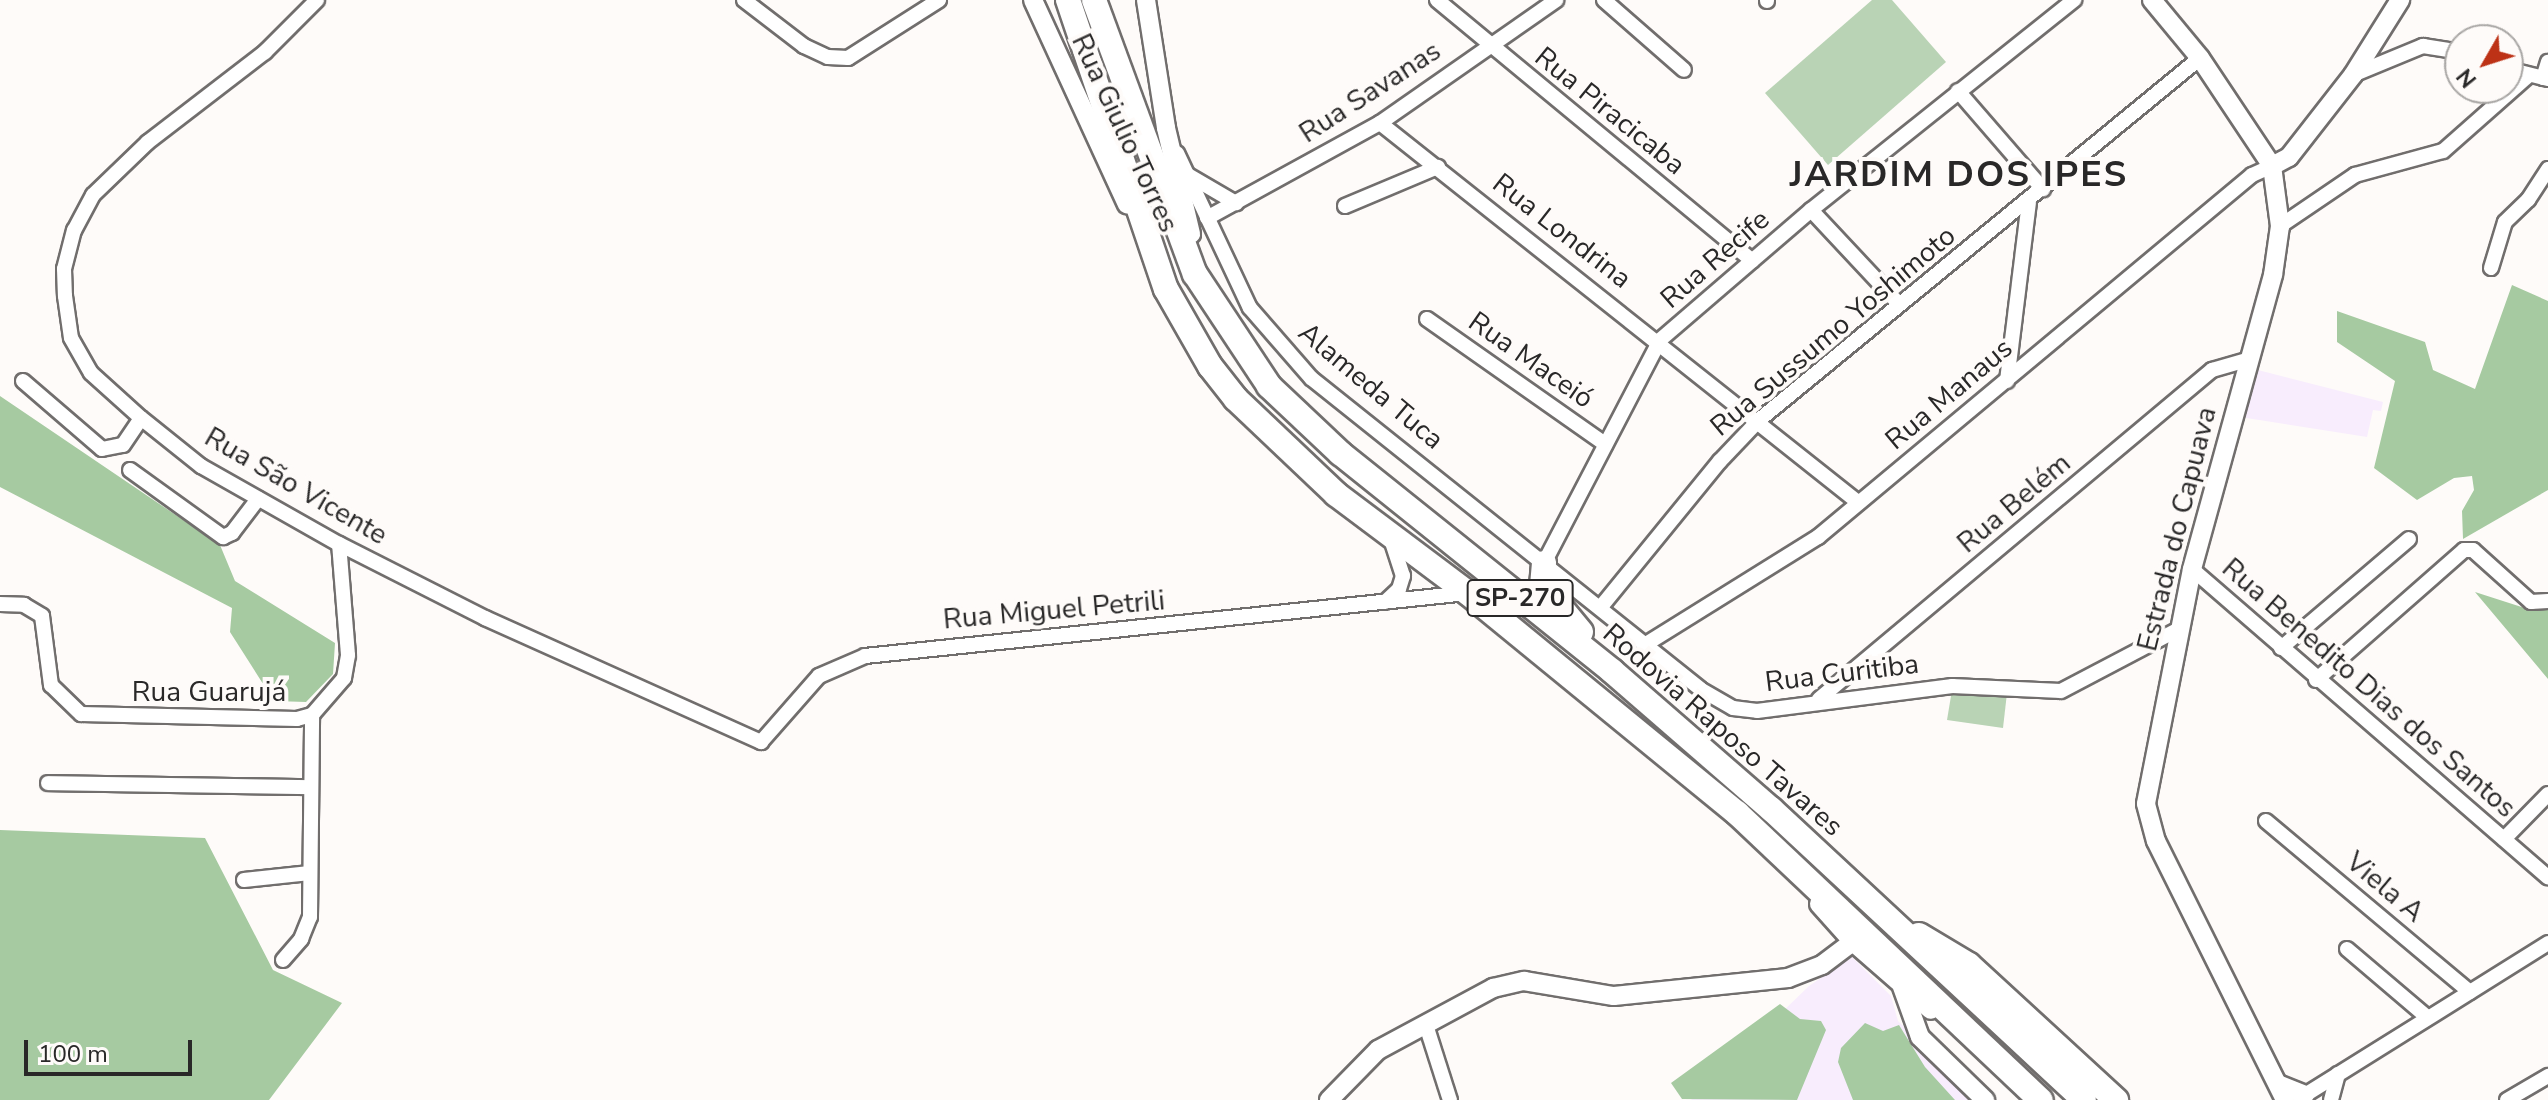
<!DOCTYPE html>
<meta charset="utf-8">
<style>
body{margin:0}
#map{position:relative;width:2548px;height:1100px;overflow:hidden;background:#fefbf9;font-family:"Nunito Sans",sans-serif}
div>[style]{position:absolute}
.industrial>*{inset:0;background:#f8edfd}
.green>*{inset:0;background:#b9d3b5}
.forest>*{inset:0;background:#a6caa1}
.roads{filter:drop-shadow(2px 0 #716e6d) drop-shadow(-2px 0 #716e6d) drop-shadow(0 2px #716e6d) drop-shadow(0 -2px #716e6d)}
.street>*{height:14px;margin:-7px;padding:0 7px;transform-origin:7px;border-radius:7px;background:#fff}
.secondary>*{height:18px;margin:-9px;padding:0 9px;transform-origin:9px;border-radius:9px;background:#fff}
.highway>*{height:24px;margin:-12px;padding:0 12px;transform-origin:12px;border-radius:12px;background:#fff}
span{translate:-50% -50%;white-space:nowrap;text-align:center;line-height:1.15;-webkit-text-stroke:8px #fefbf9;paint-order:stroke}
.shield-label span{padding:2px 6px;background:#fefbf9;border:2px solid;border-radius:6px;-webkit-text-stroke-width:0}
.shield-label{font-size:26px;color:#292828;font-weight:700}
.street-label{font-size:28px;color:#292828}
.district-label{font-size:36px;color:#292828;font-weight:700;letter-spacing:2px}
.north{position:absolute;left:2444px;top:24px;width:80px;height:80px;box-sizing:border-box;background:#fefbf9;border:2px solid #a9a7a5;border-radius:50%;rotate:231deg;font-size:22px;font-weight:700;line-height:32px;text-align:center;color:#292828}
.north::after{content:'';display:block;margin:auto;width:28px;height:36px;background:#bd3216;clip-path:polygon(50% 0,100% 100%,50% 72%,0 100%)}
.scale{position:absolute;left:24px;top:1040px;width:168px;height:36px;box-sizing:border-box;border:4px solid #292828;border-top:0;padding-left:10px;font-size:24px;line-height:28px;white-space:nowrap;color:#292828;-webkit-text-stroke:6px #fefbf9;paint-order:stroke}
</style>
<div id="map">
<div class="industrial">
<i style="clip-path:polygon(2254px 369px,2383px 402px,2381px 411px,2373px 410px,2367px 437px,2240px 417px)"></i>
<i style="clip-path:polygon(1852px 957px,1891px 996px,1898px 1021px,1978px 1100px,1691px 1100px,1809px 986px)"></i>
</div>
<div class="green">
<i style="clip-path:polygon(1872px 0,1892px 0,1946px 62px,1828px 165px,1765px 93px)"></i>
<i style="clip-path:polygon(1952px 690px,2007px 693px,2003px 728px,1947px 720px)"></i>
</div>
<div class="forest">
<i style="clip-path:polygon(2512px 285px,2548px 301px,2548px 490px,2463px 539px,2462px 511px,2474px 490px,2472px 476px,2454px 478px,2417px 500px,2374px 468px,2395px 381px,2337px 342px,2337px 311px,2425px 342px,2433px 370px,2475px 389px)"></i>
<i style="clip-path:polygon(0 396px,220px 545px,235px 581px,335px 643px,333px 674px,306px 702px,274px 701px,230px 632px,232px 608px,0 487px)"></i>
<i style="clip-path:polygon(2475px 592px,2534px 611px,2548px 606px,2548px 679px)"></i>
<i style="clip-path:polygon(0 830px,205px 838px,273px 970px,342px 1003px,269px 1100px,0 1100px)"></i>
<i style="clip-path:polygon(1780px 1004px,1800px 1019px,1821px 1021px,1826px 1030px,1797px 1100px,1682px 1099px,1671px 1083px)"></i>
<i style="clip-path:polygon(1865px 1023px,1883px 1031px,1899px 1025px,1925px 1067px,1955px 1100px,1853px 1100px,1838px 1062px,1841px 1048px)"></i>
</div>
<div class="roads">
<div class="street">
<i style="left:317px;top:0;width:74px;rotate:135deg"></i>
<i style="left:265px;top:52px;width:148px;rotate:142.4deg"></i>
<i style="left:148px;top:142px;width:76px;rotate:136.1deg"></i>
<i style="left:93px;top:195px;width:40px;rotate:118deg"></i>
<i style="left:74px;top:230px;width:40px;rotate:104.4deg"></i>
<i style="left:64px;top:269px;width:27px;rotate:88deg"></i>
<i style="left:65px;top:296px;width:42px;rotate:81.9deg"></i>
<i style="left:71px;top:338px;width:40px;rotate:60.3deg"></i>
<i style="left:91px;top:373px;width:67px;rotate:42deg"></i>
<i style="left:141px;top:418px;width:77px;rotate:38.7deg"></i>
<i style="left:201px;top:466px;width:159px;rotate:29.5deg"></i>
<i style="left:339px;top:544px;width:164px;rotate:26.9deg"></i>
<i style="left:485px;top:618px;width:303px;rotate:24.2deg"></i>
<i style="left:761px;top:742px;width:88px;rotate:-48.7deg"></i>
<i style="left:819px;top:676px;width:50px;rotate:-23.5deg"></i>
<i style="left:865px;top:656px;width:605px;rotate:-5.97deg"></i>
<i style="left:744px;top:0;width:76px;rotate:37.5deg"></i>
<i style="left:804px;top:46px;width:26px;rotate:25deg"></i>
<i style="left:828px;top:57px;width:20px;rotate:3deg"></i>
<i style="left:848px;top:58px;width:108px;rotate:-32.5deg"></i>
<i style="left:1437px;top:0;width:409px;rotate:39.6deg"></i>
<i style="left:1604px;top:0;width:106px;rotate:41.2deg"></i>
<i style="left:1767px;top:0;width:1px;rotate:90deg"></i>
<i style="left:2508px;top:69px;width:41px;rotate:14deg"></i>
<i style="left:2355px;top:74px;width:74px;rotate:-22.4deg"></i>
<i style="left:2423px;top:46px;width:37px;rotate:9deg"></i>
<i style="left:2543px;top:78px;width:17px;rotate:-73deg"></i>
<i style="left:1958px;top:91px;width:130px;rotate:49.1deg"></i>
<i style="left:1380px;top:123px;width:611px;rotate:38.43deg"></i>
<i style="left:1177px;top:153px;width:171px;rotate:64.8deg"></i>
<i style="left:1250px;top:308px;width:93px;rotate:48.9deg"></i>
<i style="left:1311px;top:378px;width:498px;rotate:38.6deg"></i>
<i style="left:1700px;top:689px;width:38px;rotate:30deg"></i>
<i style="left:1733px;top:708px;width:24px;rotate:7deg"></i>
<i style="left:1757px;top:711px;width:197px;rotate:-7.3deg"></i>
<i style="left:1952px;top:686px;width:109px;rotate:2.6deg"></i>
<i style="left:2061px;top:691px;width:133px;rotate:-27.7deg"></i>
<i style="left:1188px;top:175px;width:56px;rotate:30.3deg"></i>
<i style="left:1345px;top:206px;width:101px;rotate:-22.8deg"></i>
<i style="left:1811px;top:210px;width:129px;rotate:46.9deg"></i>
<i style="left:1207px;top:218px;width:197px;rotate:-28.8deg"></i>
<i style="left:1380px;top:123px;width:215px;rotate:-34.9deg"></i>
<i style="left:2280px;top:226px;width:91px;rotate:-34.2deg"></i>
<i style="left:2355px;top:175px;width:91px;rotate:-15.3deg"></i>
<i style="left:2443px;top:151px;width:112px;rotate:-41.4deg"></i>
<i style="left:2491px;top:268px;width:48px;rotate:-73.1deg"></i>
<i style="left:2505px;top:222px;width:32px;rotate:-44deg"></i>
<i style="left:2528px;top:200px;width:37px;rotate:-57deg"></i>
<i style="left:1427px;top:319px;width:218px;rotate:35.1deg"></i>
<i style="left:23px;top:381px;width:104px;rotate:40.7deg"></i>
<i style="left:102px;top:449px;width:21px;rotate:-11deg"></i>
<i style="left:123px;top:445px;width:32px;rotate:-56deg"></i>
<i style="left:2007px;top:381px;width:180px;rotate:-83deg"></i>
<i style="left:130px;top:470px;width:115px;rotate:35.8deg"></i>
<i style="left:223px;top:537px;width:10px;rotate:-24deg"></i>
<i style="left:232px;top:533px;width:43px;rotate:-52.6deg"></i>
<i style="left:1544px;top:563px;width:251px;rotate:-62.5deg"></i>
<i style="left:1660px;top:340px;width:199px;rotate:-40.7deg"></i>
<i style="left:1811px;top:210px;width:337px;rotate:-38.6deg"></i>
<i style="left:2192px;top:569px;width:471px;rotate:40.9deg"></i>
<i style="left:1385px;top:602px;width:19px;rotate:-43deg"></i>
<i style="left:1399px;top:589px;width:14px;rotate:-73deg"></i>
<i style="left:1403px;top:576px;width:35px;rotate:-108deg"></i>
<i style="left:0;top:604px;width:24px;rotate:2deg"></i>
<i style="left:24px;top:605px;width:21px;rotate:31deg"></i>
<i style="left:42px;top:616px;width:70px;rotate:82.6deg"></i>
<i style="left:51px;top:685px;width:42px;rotate:44deg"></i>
<i style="left:81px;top:714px;width:216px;rotate:1.3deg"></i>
<i style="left:297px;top:719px;width:16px;rotate:-15deg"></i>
<i style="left:312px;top:715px;width:49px;rotate:-49.1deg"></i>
<i style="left:344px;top:678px;width:23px;rotate:-80deg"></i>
<i style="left:348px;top:655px;width:111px;rotate:-94.6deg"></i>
<i style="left:1600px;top:608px;width:190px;rotate:-50.8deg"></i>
<i style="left:1720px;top:461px;width:57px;rotate:-46.4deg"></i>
<i style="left:1759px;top:420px;width:571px;rotate:-39.38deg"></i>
<i style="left:1646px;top:644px;width:203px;rotate:-31.9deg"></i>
<i style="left:1818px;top:537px;width:565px;rotate:-39.83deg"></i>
<i style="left:2252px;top:175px;width:22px;rotate:-24deg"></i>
<i style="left:2281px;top:648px;width:168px;rotate:-40.4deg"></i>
<i style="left:2316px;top:680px;width:197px;rotate:-41.3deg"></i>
<i style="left:2464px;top:550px;width:9px"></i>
<i style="left:2473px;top:550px;width:78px;rotate:41.9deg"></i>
<i style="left:2531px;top:602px;width:17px;rotate:-3deg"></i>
<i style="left:1819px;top:699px;width:513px;rotate:-39.93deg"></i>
<i style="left:2212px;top:370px;width:37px;rotate:-16deg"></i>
<i style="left:48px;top:783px;width:259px;rotate:0.9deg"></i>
<i style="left:2266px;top:821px;width:266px;rotate:40deg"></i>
<i style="left:2504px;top:839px;width:63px;rotate:-45.6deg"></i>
<i style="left:244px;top:880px;width:66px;rotate:-6.1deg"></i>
<i style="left:2347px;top:949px;width:106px;rotate:40.4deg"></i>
<i style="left:283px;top:960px;width:28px;rotate:-49deg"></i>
<i style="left:301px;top:939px;width:24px;rotate:-68deg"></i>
<i style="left:310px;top:917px;width:202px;rotate:-89.4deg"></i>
<i style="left:1426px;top:1025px;width:79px;rotate:72.3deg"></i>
<i style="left:2305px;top:1095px;width:287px;rotate:-32deg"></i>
<i style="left:2331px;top:1100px;width:27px;rotate:-75deg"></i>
<i style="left:2507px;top:1100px;width:48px;rotate:-30.3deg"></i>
</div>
<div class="secondary">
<i style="left:1033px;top:0;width:225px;rotate:65.3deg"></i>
<i style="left:1146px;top:0;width:130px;rotate:81.1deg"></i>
<i style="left:1166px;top:128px;width:109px;rotate:76.7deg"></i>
<i style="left:2152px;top:0;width:75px;rotate:50.4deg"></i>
<i style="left:2200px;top:58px;width:130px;rotate:56.3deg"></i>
<i style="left:2272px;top:166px;width:61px;rotate:82.4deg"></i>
<i style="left:2280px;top:226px;width:49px;rotate:98.1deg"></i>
<i style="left:2273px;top:275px;width:305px;rotate:105.4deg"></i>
<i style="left:2192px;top:569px;width:239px;rotate:101.1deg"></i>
<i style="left:2146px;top:804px;width:38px;rotate:75deg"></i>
<i style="left:2156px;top:841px;width:289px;rotate:63.5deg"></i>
<i style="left:2272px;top:166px;width:19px;rotate:-28deg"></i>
<i style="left:2289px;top:157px;width:104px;rotate:-52deg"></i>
<i style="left:2353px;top:75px;width:89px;rotate:-57.9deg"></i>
<i style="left:1819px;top:904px;width:51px;rotate:48.2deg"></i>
<i style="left:1853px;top:942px;width:103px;rotate:41.1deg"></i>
<i style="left:1902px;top:987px;width:53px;rotate:70.2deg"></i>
<i style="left:1920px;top:1037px;width:91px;rotate:44.1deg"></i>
<i style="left:2278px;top:1084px;width:29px;rotate:22deg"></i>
<i style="left:1329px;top:1100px;width:70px;rotate:-45.6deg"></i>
<i style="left:1378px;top:1050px;width:131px;rotate:-28.3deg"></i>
<i style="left:1493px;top:988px;width:32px;rotate:-13deg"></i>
<i style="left:1524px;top:981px;width:91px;rotate:9.5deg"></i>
<i style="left:1614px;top:996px;width:175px;rotate:-5.9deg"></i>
<i style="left:1788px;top:978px;width:36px;rotate:-21deg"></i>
<i style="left:1822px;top:965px;width:39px;rotate:-37deg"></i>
</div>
<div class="highway">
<i style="left:1068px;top:0;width:305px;rotate:71.3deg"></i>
<i style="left:1166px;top:289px;width:89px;rotate:60.3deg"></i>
<i style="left:1210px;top:366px;width:42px;rotate:51.8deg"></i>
<i style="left:1236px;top:399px;width:138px;rotate:43.5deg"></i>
<i style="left:1336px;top:494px;width:165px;rotate:36.9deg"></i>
<i style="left:1468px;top:593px;width:348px;rotate:39.3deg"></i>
<i style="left:1737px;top:813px;width:418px;rotate:43.4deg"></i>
<i style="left:1094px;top:0;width:292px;rotate:69.8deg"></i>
<i style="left:1195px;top:274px;width:134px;rotate:56.5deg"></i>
<i style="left:1269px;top:386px;width:98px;rotate:43.3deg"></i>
<i style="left:1340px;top:453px;width:349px;rotate:38.7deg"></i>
<i style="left:1612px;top:671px;width:211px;rotate:41deg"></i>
<i style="left:1771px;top:809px;width:427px;rotate:42.9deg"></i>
<i style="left:1544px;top:563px;width:22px;rotate:95deg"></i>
<i style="left:1542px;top:585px;width:61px;rotate:50.3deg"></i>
<i style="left:1919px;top:935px;width:58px;rotate:31deg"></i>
<i style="left:1969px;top:965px;width:200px;rotate:42.6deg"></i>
</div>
</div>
<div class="shield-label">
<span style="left:1520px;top:598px">SP-270</span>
</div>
<div class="street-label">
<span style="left:1370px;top:92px;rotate:-33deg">Rua Savanas</span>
<span style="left:1610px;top:111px;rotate:39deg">Rua Piracicaba</span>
<span style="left:1125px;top:133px;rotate:65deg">Rua Giulio Torres</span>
<span style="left:1562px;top:231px;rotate:38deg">Rua Londrina</span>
<span style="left:1715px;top:259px;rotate:-41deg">Rua Recife</span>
<span style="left:1833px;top:331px;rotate:-40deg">Rua Sussumo Yoshimoto</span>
<span style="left:1531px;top:360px;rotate:35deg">Rua Maceió</span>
<span style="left:1371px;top:386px;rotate:40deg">Alameda Tuca</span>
<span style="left:1949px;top:394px;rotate:-40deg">Rua Manaus</span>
<span style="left:296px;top:486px;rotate:30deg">Rua São Vicente</span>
<span style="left:2014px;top:503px;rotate:-40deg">Rua Belém</span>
<span style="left:2177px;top:529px;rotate:-76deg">Estrada do Capuava</span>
<span style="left:1054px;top:610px;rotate:-5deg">Rua Miguel Petrili</span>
<span style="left:1842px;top:673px;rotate:-7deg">Rua Curitiba</span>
<span style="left:2369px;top:688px;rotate:41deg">Rua Benedito Dias dos Santos</span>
<span style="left:209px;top:692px">Rua Guarujá</span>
<span style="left:1723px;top:730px;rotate:41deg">Rodovia Raposo Tavares</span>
<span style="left:2385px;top:887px;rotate:40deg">Viela A</span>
</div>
<div class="district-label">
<span style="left:1959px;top:175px">JARDIM DOS IPES</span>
</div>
<div class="north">N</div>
<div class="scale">100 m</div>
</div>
